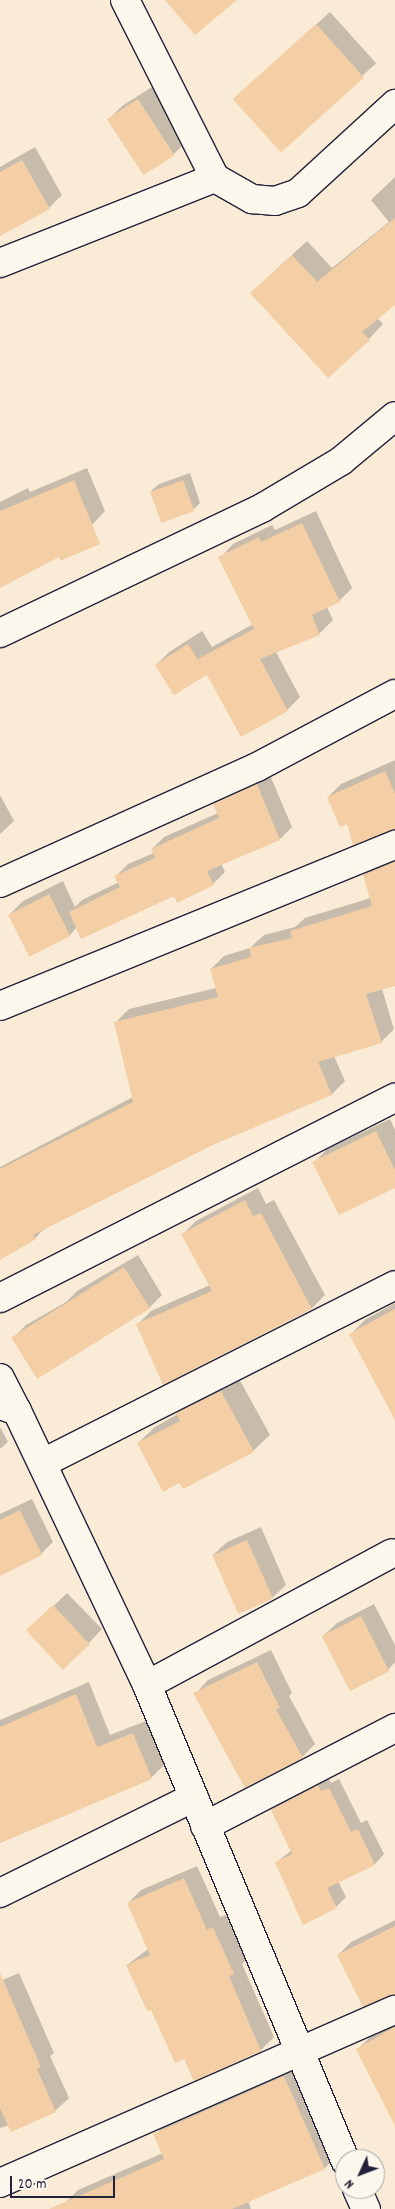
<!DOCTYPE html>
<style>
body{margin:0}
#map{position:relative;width:395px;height:2209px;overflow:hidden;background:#f9ebd6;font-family:Dekko,sans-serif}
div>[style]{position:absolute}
.shadow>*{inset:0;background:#0003;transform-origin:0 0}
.building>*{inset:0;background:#f4cea4;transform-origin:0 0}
.roads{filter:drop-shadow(1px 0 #22223b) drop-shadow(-1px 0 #22223b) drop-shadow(0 1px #22223b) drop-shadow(0 -1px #22223b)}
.minor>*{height:28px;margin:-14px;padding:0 14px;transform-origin:14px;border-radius:14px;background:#fbf7ec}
span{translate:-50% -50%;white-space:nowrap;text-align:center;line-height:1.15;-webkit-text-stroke:5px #fbf7ec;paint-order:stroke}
.north{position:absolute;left:335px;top:2149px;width:50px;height:50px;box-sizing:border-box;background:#fbf7ec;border:1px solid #a4a2a5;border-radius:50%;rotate:227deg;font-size:14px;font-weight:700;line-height:20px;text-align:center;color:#22223b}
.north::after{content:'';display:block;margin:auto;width:18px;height:22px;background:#22223b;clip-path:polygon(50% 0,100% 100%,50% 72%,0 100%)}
.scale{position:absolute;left:10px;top:2176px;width:105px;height:22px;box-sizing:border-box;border:2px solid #22223b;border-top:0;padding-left:6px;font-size:15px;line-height:18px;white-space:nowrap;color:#22223b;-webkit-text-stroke:4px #fbf7ec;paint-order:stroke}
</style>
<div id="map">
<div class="shadow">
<i style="left:330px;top:12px;width:69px;height:129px;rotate:48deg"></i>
<i style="clip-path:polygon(152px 87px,187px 141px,174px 154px,109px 119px,122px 106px)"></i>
<i style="clip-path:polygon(35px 147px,62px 195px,49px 208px,0 235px,0 167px)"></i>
<i style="clip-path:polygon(395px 177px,395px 304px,377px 318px,383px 324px,369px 339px,267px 278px,307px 241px,332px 268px,389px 222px,371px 200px)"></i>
<i style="clip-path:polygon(87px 468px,105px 511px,92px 525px,0 583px,0 502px,28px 488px,30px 492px)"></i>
<i style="clip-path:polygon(190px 473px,200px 503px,193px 510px,151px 491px,159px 484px)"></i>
<i style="clip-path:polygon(316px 511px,352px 588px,339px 601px,327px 607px,333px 620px,319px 634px,276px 652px,300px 697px,287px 710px,207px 673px,156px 665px,169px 652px,202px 631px,212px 647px,253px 624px,220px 558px,233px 544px,272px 525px,275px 530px)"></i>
<i style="clip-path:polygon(395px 760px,395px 829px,348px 822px,328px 797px,341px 784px)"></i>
<i style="clip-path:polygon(269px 773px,292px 827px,280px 839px,221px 863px,225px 872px,213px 884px,77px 927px,70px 935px,30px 954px,10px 914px,23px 901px,63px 881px,75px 907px,82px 900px,119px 882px,116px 876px,128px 864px,154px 853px,152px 849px,164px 837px,218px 813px,214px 804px,226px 792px)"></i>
<i style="clip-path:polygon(0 795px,14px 821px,0 834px)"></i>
<i style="clip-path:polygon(395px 855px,395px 985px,382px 989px,394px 1029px,381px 1042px,334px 1056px,345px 1081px,332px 1094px,217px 1142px,46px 1227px,35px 1238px,0 1259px,0 1167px,133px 1097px,115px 1023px,129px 1009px,216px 988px,211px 969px,224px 956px,250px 948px,264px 935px,295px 927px,305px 918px,371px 898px,364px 875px,377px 862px)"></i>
<i style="clip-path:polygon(390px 1119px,395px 1130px,395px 1186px,314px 1163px,327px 1149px)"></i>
<i style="clip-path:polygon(258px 1188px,266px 1204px,274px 1200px,325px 1295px,312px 1308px,164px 1383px,138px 1324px,151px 1311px,210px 1285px,183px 1234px,196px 1221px)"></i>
<i style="clip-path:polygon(138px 1255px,162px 1295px,149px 1308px,13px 1338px,26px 1325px,66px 1302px,77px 1291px)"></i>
<i style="clip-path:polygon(395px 1303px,395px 1381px,350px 1335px,366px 1319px)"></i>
<i style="clip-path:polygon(237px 1375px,270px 1435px,253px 1451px,179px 1482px,138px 1443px,155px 1427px,178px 1414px,194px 1397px)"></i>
<i style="clip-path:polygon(0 1427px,8px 1442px,0 1449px)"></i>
<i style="clip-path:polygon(32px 1499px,53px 1542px,41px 1554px,0 1575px,0 1514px)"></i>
<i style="clip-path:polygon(261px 1527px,286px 1585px,272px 1598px,213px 1555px,227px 1542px)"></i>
<i style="clip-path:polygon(67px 1593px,102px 1629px,89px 1643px,28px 1631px)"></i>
<i style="clip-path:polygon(374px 1604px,395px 1645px,395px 1662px,388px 1670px,323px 1636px,337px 1623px)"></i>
<i style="clip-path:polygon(271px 1650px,292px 1693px,289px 1696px,315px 1744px,302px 1757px,195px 1694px,208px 1680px)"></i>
<i style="clip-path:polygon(89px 1682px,110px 1735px,146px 1721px,164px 1765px,151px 1778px,0 1843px,0 1720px)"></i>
<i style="clip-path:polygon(328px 1777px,331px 1783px,339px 1779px,361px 1823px,367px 1820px,384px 1854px,375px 1864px,338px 1881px,346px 1897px,336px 1907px,303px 1923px,277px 1862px,292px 1850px,272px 1810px,282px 1800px)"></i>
<i style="clip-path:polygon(197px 1866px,220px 1917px,226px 1915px,246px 1960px,242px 1964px,274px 2037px,261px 2050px,194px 2079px,185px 2057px,127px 1965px,148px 1949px,128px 1903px,141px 1890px)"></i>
<i style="clip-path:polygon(395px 1920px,395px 1994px,338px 1955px,351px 1942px)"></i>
<i style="clip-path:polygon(19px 1973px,54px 2053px,50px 2056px,69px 2098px,55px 2111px,0 2128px,0 1981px)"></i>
<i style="clip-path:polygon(395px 2022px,395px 2084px,358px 2049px,371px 2036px)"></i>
<i style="clip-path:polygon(298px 2062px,339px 2154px,325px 2168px,248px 2201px,251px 2209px,66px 2209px,64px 2204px,78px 2190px,163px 2153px,155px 2135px,169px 2121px)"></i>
</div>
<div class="building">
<i style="clip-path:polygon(165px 0,237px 0,195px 35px)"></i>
<i style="left:316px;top:24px;width:72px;height:112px;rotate:48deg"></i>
<i style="left:138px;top:99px;width:67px;height:37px;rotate:57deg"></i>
<i style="clip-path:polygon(22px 160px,50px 209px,0 236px,0 172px)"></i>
<i style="clip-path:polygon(395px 218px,395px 305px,362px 332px,370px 340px,328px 378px,250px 293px,292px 255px,317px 282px)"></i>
<i style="clip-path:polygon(74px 480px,100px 544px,60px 561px,59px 557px,0 588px,0 511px)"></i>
<i style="left:183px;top:480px;width:33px;height:35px;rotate:70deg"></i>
<i style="clip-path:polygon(302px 523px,340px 602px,312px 615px,320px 635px,260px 659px,288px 711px,241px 737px,198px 659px,254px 629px,218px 557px,259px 537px,261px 542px)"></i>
<i style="left:188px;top:644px;width:36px;height:39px;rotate:58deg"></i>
<i style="clip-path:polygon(385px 771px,395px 794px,395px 830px,353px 845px,347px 824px,340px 827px,327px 797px)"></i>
<i style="clip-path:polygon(257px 784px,280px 840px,207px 871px,214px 885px,177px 903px,174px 896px,81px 939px,69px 912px,120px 887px,114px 876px,155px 858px,151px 849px,219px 818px,213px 804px)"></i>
<i style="clip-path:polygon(395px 862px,395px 986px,366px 994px,382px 1043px,318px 1062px,332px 1095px,217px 1143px,33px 1235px,36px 1239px,0 1260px,0 1169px,133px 1102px,114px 1022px,218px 997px,210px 969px,251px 957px,249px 948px,292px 938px,290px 931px,372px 906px,363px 875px)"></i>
<i style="left:49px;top:894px;width:47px;height:46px;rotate:63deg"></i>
<i style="clip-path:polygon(376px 1131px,395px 1170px,395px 1188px,339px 1215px,312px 1162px)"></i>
<i style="clip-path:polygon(245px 1200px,253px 1216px,261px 1213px,312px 1309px,163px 1385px,136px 1324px,212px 1291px,181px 1234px)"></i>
<i style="left:124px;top:1267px;width:49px;height:133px;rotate:58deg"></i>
<i style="clip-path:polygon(395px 1309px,395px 1420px,349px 1334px)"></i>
<i style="clip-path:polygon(221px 1391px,254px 1452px,183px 1489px,179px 1483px,163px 1492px,137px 1443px,180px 1421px,176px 1413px)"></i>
<i style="clip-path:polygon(20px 1510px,42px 1555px,0 1576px,0 1520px)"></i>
<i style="left:247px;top:1540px;width:64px;height:38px;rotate:66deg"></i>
<i style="left:53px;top:1605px;width:54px;height:37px;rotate:47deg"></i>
<i style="left:361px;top:1616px;width:62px;height:44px;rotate:63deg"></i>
<i style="clip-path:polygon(257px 1662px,280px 1708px,276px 1709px,303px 1758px,245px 1788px,193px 1693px)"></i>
<i style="clip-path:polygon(76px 1694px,97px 1747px,133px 1733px,152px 1779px,0 1843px,0 1727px)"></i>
<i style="clip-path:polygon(318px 1785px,321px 1791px,329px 1788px,351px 1832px,358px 1829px,375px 1865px,327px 1888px,337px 1908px,303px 1925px,275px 1862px,292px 1854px,271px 1810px)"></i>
<i style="clip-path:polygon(184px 1878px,207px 1930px,213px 1927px,234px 1974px,229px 1976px,261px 2051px,194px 2081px,184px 2059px,175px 2063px,151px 2010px,147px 2011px,126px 1965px,150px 1955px,127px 1903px)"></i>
<i style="clip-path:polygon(395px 1926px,395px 1995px,363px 2007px,337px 1955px)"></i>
<i style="clip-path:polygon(0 1973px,41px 2067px,37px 2069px,56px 2112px,11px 2132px,0 2108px)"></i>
<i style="clip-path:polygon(395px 2027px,395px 2126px,356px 2049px)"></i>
<i style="clip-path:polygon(284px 2076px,325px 2169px,232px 2209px,49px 2209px,164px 2159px,153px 2134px)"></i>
</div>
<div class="roads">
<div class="minor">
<i style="left:125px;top:0;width:199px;rotate:63.2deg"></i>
<i style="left:215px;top:178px;width:43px;rotate:29.6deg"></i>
<i style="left:252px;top:199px;width:23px;rotate:5deg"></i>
<i style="left:275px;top:201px;width:24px;rotate:-19deg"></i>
<i style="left:298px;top:193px;width:132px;rotate:-42.5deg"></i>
<i style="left:0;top:263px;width:231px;rotate:-21.6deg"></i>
<i style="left:0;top:633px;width:290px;rotate:-25.5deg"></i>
<i style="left:262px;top:508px;width:92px;rotate:-30.7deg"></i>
<i style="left:341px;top:461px;width:70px;rotate:-39.8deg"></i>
<i style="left:0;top:883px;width:282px;rotate:-24.3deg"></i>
<i style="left:257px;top:767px;width:156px;rotate:-27.9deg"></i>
<i style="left:0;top:1006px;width:427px;rotate:-22.2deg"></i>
<i style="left:0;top:1298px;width:443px;rotate:-26.9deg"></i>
<i style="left:0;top:1378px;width:37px;rotate:63deg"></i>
<i style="left:0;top:1405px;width:18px;rotate:19deg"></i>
<i style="left:17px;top:1411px;width:303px;rotate:64.6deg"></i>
<i style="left:147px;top:1685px;width:515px;rotate:67.37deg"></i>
<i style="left:43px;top:1463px;width:394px;rotate:-26.8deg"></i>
<i style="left:147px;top:1685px;width:278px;rotate:-28.3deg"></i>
<i style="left:205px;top:1826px;width:214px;rotate:-27.3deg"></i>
<i style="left:0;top:1893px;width:216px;rotate:-26.3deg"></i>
<i style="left:0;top:2183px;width:431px;rotate:-23.7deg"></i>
<i style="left:357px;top:2189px;width:22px;rotate:66deg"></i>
</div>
</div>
<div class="north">N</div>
<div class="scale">20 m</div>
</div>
